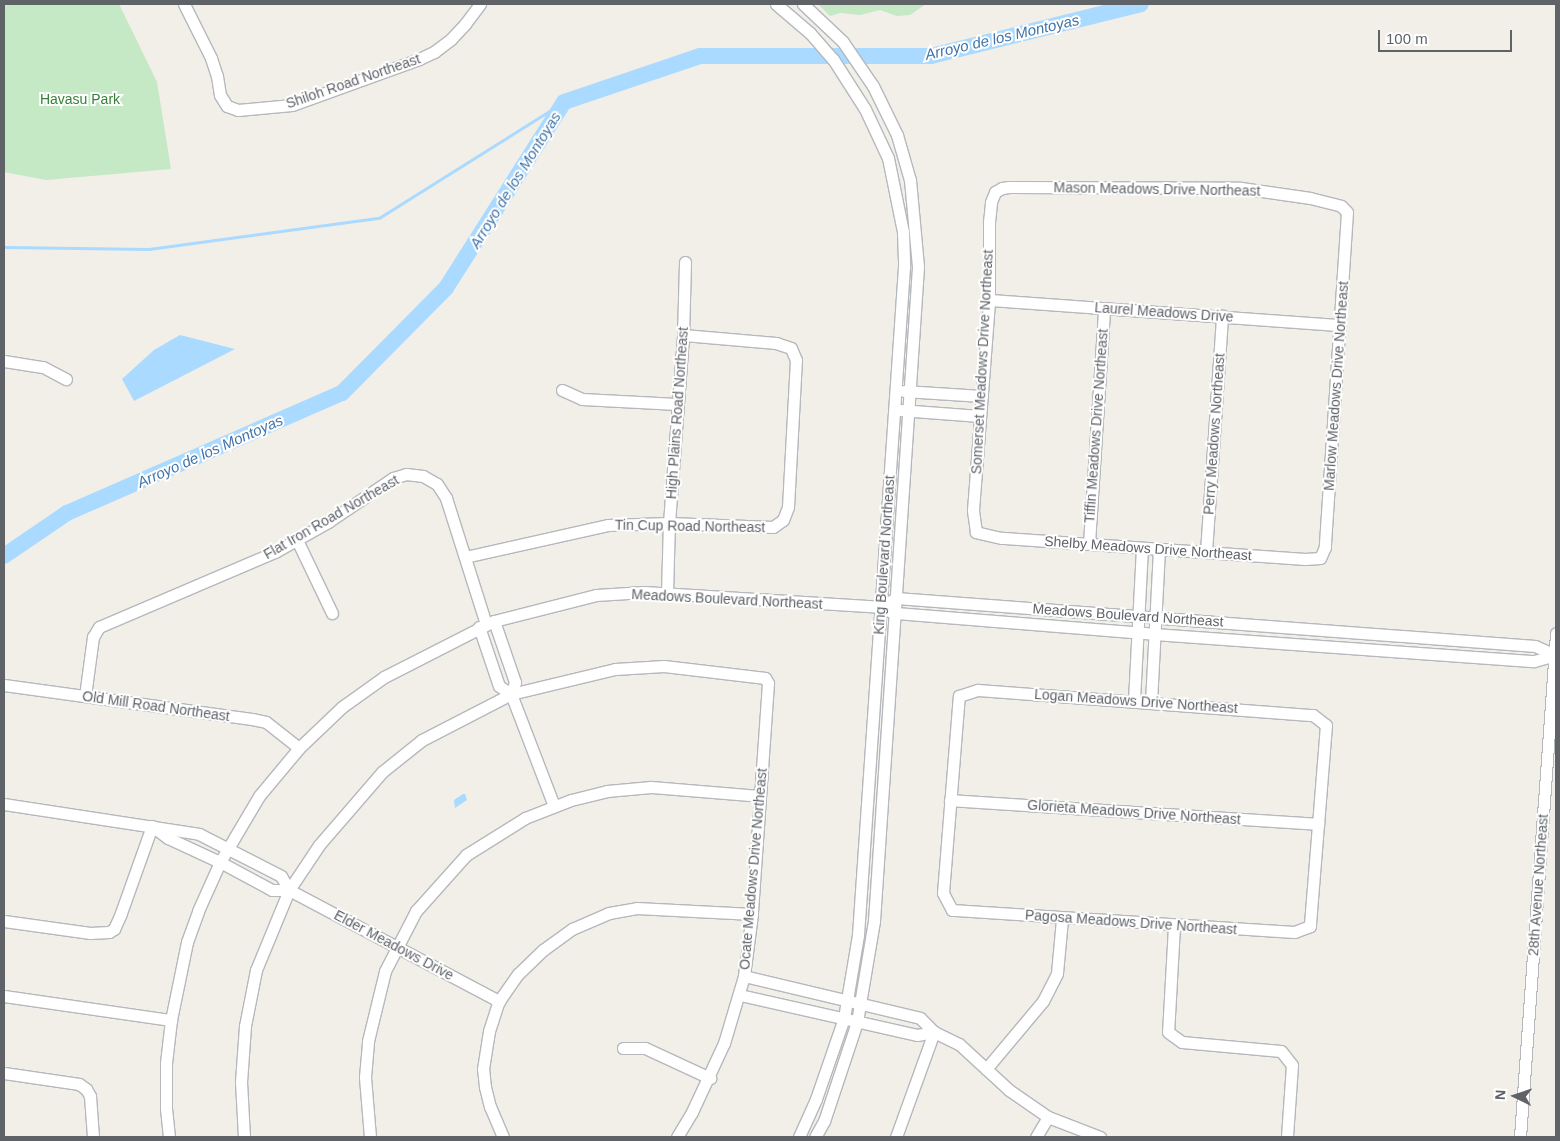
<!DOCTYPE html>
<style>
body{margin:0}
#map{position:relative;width:1560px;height:1141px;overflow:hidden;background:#f1efe8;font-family:Helvetica,sans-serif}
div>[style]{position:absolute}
.green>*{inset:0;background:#c5e8c5}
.water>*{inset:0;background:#aadaff}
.stream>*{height:2.5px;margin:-1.25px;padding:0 1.25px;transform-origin:1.25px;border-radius:1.25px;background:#aadaff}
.river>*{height:16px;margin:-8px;padding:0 8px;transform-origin:8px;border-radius:8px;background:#aadaff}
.roads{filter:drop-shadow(1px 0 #b5b8bc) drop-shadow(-1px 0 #b5b8bc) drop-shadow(0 1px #b5b8bc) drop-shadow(0 -1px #b5b8bc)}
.minor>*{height:11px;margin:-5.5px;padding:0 5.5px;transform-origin:5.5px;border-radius:5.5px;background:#fff}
span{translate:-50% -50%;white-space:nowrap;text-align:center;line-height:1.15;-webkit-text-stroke:4px #fff;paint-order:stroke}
.street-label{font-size:14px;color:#5f6368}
.park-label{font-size:14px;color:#348238}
.water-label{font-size:15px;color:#4174aa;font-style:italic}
.frame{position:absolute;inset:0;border:5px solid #5f6368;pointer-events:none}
.north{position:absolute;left:1490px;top:1071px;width:50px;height:50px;-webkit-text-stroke:4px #fff;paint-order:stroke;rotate:274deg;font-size:14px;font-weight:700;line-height:20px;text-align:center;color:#5f6368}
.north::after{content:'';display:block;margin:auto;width:18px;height:22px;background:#5f6368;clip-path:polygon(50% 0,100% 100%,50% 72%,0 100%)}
.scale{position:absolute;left:1378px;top:30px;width:134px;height:22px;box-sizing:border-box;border:2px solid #5f6368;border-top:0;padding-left:6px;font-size:15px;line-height:18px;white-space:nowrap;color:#5f6368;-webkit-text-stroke:4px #fff;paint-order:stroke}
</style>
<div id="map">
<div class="green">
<i style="clip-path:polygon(4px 4px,119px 4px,157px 82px,171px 169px,46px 180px,4px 172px)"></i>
<i style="clip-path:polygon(818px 4px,926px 4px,910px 15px,897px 16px,880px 10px,860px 15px,840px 13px,830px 16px)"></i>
</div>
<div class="water">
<i style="clip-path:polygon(180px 335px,235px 349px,134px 401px,122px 379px,154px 350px)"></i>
<i style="clip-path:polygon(463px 794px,465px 794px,467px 800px,455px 808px,454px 800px)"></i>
</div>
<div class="stream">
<i style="left:4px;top:247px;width:145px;rotate:0.8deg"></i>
<i style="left:149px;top:249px;width:232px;rotate:-7.7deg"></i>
<i style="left:379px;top:218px;width:218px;rotate:-32.1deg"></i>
</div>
<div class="river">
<i style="left:4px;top:556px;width:76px;rotate:-34.3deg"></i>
<i style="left:67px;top:513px;width:300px;rotate:-23.6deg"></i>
<i style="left:342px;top:393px;width:148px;rotate:-45.3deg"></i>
<i style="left:446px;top:288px;width:220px;rotate:-57.6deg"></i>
<i style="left:564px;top:102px;width:144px;rotate:-18.7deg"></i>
<i style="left:700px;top:56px;width:231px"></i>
<i style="left:931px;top:56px;width:216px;rotate:-13.9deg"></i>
</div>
<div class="roads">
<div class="minor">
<i style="left:184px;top:4px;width:60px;rotate:63.4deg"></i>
<i style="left:211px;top:58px;width:19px;rotate:72deg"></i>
<i style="left:217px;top:76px;width:19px;rotate:81deg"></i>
<i style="left:220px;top:95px;width:13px;rotate:58deg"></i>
<i style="left:227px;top:106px;width:12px;rotate:20deg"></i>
<i style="left:238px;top:110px;width:54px;rotate:-5.3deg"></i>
<i style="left:292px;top:105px;width:135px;rotate:-19.9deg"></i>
<i style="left:419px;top:59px;width:17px;rotate:-25deg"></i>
<i style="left:434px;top:52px;width:21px;rotate:-37deg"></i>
<i style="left:451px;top:39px;width:21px;rotate:-47deg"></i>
<i style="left:465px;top:24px;width:25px;rotate:-53deg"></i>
<i style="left:776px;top:4px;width:45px;rotate:40.5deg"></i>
<i style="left:810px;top:33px;width:35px;rotate:49deg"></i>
<i style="left:833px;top:59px;width:59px;rotate:57.4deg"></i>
<i style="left:865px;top:109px;width:54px;rotate:64.9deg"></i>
<i style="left:888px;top:158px;width:76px;rotate:78.5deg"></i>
<i style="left:903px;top:232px;width:35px;rotate:88deg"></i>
<i style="left:904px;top:267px;width:670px;rotate:93.94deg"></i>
<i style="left:858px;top:935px;width:84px;rotate:99.6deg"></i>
<i style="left:844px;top:1018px;width:86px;rotate:109.1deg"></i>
<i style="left:816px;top:1099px;width:42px;rotate:114.1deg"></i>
<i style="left:803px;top:4px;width:55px;rotate:43.5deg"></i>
<i style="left:843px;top:42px;width:53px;rotate:55.7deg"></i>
<i style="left:873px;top:86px;width:55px;rotate:63.9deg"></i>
<i style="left:897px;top:135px;width:47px;rotate:73.9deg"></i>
<i style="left:910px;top:180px;width:87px;rotate:84.7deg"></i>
<i style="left:918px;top:267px;width:655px;rotate:93.85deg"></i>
<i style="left:874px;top:921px;width:102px;rotate:99.6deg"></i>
<i style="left:857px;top:1022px;width:104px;rotate:108.4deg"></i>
<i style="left:824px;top:1121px;width:18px;rotate:119deg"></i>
<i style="left:1009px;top:187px;width:232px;rotate:0.2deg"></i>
<i style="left:1241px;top:188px;width:70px;rotate:8.2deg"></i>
<i style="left:1310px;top:198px;width:32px;rotate:14deg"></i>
<i style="left:1341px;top:206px;width:8px;rotate:45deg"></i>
<i style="left:1347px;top:212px;width:336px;rotate:93.8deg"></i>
<i style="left:1325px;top:547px;width:12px;rotate:114deg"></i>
<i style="left:1320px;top:558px;width:15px;rotate:176deg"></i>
<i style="left:1305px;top:559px;width:305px;rotate:-176deg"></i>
<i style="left:1001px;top:538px;width:26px;rotate:-167deg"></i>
<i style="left:976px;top:532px;width:22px;rotate:-98deg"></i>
<i style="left:973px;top:510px;width:211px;rotate:-85.6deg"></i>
<i style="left:989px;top:300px;width:78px;rotate:-90deg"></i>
<i style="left:989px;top:222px;width:20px;rotate:-84deg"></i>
<i style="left:991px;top:202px;width:11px;rotate:-68deg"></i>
<i style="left:995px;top:192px;width:8px;rotate:-30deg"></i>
<i style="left:1002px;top:188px;width:7px;rotate:-8deg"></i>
<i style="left:989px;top:300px;width:351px;rotate:4.1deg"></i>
<i style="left:4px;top:361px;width:39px;rotate:9deg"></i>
<i style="left:43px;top:367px;width:26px;rotate:28deg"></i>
<i style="left:562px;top:390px;width:22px;rotate:24deg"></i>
<i style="left:582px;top:399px;width:95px;rotate:3deg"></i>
<i style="left:904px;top:391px;width:78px;rotate:3.7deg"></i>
<i style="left:900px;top:410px;width:80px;rotate:4.3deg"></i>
<i style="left:297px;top:540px;width:81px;rotate:64.4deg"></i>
<i style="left:1089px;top:543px;width:235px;rotate:-86.3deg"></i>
<i style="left:1206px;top:552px;width:237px;rotate:-86.1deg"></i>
<i style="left:465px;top:557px;width:147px;rotate:-12.6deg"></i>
<i style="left:608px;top:525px;width:61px;rotate:-1.9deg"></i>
<i style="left:669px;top:523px;width:104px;rotate:2.2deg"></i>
<i style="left:773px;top:527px;width:12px;rotate:-35deg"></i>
<i style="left:783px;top:520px;width:14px;rotate:-69deg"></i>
<i style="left:788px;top:507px;width:147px;rotate:-86.9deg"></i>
<i style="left:796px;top:360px;width:13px;rotate:-113deg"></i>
<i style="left:791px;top:348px;width:16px;rotate:-162deg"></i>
<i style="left:776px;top:343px;width:93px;rotate:-175.1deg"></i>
<i style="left:667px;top:593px;width:70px;rotate:-88.4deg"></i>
<i style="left:669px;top:523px;width:189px;rotate:-85.7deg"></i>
<i style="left:683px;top:335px;width:73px;rotate:-88.4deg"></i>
<i style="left:889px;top:611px;width:6px;rotate:18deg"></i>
<i style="left:895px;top:613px;width:260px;rotate:4.6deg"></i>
<i style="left:1154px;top:634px;width:381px;rotate:4.1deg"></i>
<i style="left:1534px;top:661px;width:23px;rotate:-15deg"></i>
<i style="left:494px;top:621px;width:65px;rotate:71deg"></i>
<i style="left:515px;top:682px;width:13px;rotate:108deg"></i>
<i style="left:479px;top:627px;width:62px;rotate:71.3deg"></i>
<i style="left:499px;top:686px;width:14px;rotate:34deg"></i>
<i style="left:511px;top:694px;width:120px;rotate:69deg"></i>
<i style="left:4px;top:685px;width:250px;rotate:7.8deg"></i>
<i style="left:252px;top:719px;width:14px;rotate:12deg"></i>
<i style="left:266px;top:722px;width:42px;rotate:38.2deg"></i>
<i style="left:978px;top:690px;width:336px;rotate:4.3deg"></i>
<i style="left:1313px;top:715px;width:16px;rotate:38deg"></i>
<i style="left:1326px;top:725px;width:202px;rotate:94.6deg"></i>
<i style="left:1310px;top:926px;width:17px;rotate:159deg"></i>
<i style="left:1294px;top:932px;width:343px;rotate:-176.3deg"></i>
<i style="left:952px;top:910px;width:19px;rotate:-118deg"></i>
<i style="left:943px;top:893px;width:198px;rotate:-85.4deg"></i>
<i style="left:959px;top:696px;width:20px;rotate:-18deg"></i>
<i style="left:85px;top:696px;width:60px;rotate:-82.3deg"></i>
<i style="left:93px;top:637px;width:12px;rotate:-59deg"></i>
<i style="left:99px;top:627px;width:191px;rotate:-23.1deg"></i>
<i style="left:275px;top:552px;width:61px;rotate:-29.5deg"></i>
<i style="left:328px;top:522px;width:78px;rotate:-34.1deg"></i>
<i style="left:393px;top:478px;width:14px;rotate:-17deg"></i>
<i style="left:406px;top:474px;width:17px;rotate:7deg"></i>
<i style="left:423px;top:476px;width:16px;rotate:30deg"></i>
<i style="left:437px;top:484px;width:17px;rotate:57deg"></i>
<i style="left:446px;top:498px;width:132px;rotate:72.4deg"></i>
<i style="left:1134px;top:700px;width:152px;rotate:-87deg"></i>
<i style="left:1151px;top:702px;width:152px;rotate:-87deg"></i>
<i style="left:950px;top:800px;width:369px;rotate:3.7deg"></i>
<i style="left:4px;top:804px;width:197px;rotate:8.7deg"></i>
<i style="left:199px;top:834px;width:92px;rotate:27.1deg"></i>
<i style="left:281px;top:876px;width:16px;rotate:60deg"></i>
<i style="left:152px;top:826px;width:20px;rotate:37deg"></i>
<i style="left:168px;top:838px;width:57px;rotate:24.8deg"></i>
<i style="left:220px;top:862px;width:59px;rotate:28.3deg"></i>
<i style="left:272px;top:890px;width:17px"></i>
<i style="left:289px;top:890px;width:238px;rotate:27.9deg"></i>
<i style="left:4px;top:921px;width:87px;rotate:7.9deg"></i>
<i style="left:90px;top:933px;width:19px;rotate:-3deg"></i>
<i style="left:109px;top:932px;width:6px;rotate:-31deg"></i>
<i style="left:114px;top:929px;width:17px;rotate:-66deg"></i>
<i style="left:121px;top:913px;width:92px;rotate:-70.4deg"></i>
<i style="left:1174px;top:926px;width:106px;rotate:93.2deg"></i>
<i style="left:1168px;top:1032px;width:17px;rotate:36deg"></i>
<i style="left:1182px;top:1042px;width:99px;rotate:5.2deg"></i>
<i style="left:1281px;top:1051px;width:18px;rotate:52deg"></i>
<i style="left:1292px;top:1065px;width:72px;rotate:94deg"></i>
<i style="left:744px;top:976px;width:181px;rotate:13.4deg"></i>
<i style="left:920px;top:1018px;width:20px;rotate:45deg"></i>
<i style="left:934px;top:1032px;width:28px;rotate:26deg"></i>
<i style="left:959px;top:1044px;width:68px;rotate:42.6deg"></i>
<i style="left:1009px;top:1090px;width:47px;rotate:34.7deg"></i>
<i style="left:1048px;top:1117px;width:56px;rotate:21deg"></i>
<i style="left:740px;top:995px;width:181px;rotate:12.7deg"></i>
<i style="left:917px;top:1035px;width:17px;rotate:-10deg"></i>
<i style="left:4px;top:996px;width:169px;rotate:8.2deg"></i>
<i style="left:623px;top:1048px;width:22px"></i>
<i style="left:645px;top:1048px;width:72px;rotate:24.8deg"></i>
<i style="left:986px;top:1069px;width:89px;rotate:-50deg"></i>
<i style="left:1043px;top:1001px;width:31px;rotate:-63deg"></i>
<i style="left:1057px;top:973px;width:54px;rotate:-84.7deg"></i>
<i style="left:4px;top:1073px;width:76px;rotate:8.3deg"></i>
<i style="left:79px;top:1084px;width:9px;rotate:36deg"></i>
<i style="left:86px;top:1089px;width:8px;rotate:60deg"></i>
<i style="left:90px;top:1096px;width:41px;rotate:85.8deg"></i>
<i style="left:169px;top:1137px;width:29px;rotate:-96deg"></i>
<i style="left:166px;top:1108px;width:45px;rotate:-90deg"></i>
<i style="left:166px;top:1063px;width:43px;rotate:-83.4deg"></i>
<i style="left:171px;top:1020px;width:80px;rotate:-78.4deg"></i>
<i style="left:187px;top:942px;width:33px;rotate:-70deg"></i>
<i style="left:198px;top:911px;width:54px;rotate:-65.8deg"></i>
<i style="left:220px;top:862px;width:77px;rotate:-59.4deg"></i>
<i style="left:259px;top:796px;width:62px;rotate:-50.2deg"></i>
<i style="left:299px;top:748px;width:59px;rotate:-43.6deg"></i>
<i style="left:342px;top:707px;width:52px;rotate:-35.5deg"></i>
<i style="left:384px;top:677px;width:123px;rotate:-27deg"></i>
<i style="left:494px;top:621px;width:105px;rotate:-14.3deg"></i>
<i style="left:596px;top:595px;width:48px;rotate:-3.6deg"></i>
<i style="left:644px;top:592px;width:236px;rotate:3.6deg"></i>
<i style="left:880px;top:607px;width:18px;rotate:-29deg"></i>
<i style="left:896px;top:598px;width:641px;rotate:4.3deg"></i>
<i style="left:1535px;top:646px;width:22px;rotate:24deg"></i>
<i style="left:244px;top:1137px;width:55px;rotate:-93.1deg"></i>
<i style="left:241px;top:1082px;width:56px;rotate:-85.9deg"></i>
<i style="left:245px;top:1026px;width:57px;rotate:-78.9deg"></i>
<i style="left:256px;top:970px;width:87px;rotate:-67.6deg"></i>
<i style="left:289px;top:890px;width:54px;rotate:-56.3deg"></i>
<i style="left:319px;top:845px;width:96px;rotate:-49.2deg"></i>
<i style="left:382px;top:772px;width:51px;rotate:-38.7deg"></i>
<i style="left:422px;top:740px;width:100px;rotate:-27.3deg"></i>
<i style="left:511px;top:694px;width:107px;rotate:-13.5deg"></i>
<i style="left:615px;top:669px;width:49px;rotate:-3.5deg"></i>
<i style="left:664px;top:666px;width:102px;rotate:6.8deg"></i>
<i style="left:765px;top:678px;width:6px;rotate:59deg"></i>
<i style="left:768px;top:683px;width:232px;rotate:94deg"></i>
<i style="left:752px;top:914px;width:63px;rotate:97.4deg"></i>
<i style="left:744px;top:976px;width:70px;rotate:106.6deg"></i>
<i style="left:724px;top:1043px;width:76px;rotate:114.9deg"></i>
<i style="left:692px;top:1112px;width:29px;rotate:121deg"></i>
<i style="left:370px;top:1137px;width:60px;rotate:-94.8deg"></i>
<i style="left:365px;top:1077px;width:36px;rotate:-85deg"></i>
<i style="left:368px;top:1041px;width:72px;rotate:-76.3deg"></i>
<i style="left:385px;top:971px;width:68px;rotate:-62.7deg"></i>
<i style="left:416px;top:911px;width:75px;rotate:-48.2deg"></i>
<i style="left:466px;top:855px;width:70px;rotate:-32.1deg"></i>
<i style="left:525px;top:818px;width:49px;rotate:-21.4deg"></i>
<i style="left:571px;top:800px;width:37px;rotate:-14deg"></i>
<i style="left:607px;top:791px;width:44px;rotate:-5.2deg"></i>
<i style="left:651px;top:787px;width:109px;rotate:4.7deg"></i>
<i style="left:503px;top:1137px;width:33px;rotate:-113deg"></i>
<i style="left:490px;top:1107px;width:21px;rotate:-104deg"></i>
<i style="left:485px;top:1087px;width:18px;rotate:-96deg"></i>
<i style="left:483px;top:1069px;width:38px;rotate:-81deg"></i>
<i style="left:489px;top:1031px;width:32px;rotate:-72deg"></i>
<i style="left:499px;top:1001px;width:33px;rotate:-55deg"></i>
<i style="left:518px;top:974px;width:35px;rotate:-44deg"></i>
<i style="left:543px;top:950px;width:36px;rotate:-36deg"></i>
<i style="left:572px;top:929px;width:40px;rotate:-23.4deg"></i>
<i style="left:609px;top:913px;width:28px;rotate:-10deg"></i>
<i style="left:637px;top:908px;width:115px;rotate:3deg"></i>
<i style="left:896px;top:1137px;width:112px;rotate:-70.1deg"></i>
<i style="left:1036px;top:1137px;width:23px;rotate:-59deg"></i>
<i style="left:1520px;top:1137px;width:505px;rotate:-85.91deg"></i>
</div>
</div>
<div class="street-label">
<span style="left:353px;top:81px;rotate:-19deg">Shiloh Road Northeast</span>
<span style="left:1157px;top:189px;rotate:1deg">Mason Meadows Drive Northeast</span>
<span style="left:1164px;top:312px;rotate:4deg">Laurel Meadows Drive</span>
<span style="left:982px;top:362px;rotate:-87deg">Somerset Meadows Drive Northeast</span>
<span style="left:1336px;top:386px;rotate:-86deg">Marlow Meadows Drive Northeast</span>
<span style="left:677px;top:413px;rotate:-86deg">High Plains Road Northeast</span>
<span style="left:1096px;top:426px;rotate:-86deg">Tiffin Meadows Drive Northeast</span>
<span style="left:1214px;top:434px;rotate:-86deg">Perry Meadows Northeast</span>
<span style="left:331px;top:517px;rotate:-30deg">Flat Iron Road Northeast</span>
<span style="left:690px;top:526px;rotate:1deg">Tin Cup Road Northeast</span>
<span style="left:1148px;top:548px;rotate:4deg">Shelby Meadows Drive Northeast</span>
<span style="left:884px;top:555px;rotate:-86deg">King Boulevard Northeast</span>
<span style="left:727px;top:599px;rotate:3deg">Meadows Boulevard Northeast</span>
<span style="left:1128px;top:615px;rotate:4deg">Meadows Boulevard Northeast</span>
<span style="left:1136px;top:701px;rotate:4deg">Logan Meadows Drive Northeast</span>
<span style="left:156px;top:706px;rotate:8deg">Old Mill Road Northeast</span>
<span style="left:1134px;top:812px;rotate:4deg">Glorieta Meadows Drive Northeast</span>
<span style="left:753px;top:869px;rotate:-85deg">Ocate Meadows Drive Northeast</span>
<span style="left:1538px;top:885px;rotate:-86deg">28th Avenue Northeast</span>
<span style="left:1131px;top:922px;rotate:4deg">Pagosa Meadows Drive Northeast</span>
<span style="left:394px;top:945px;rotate:28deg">Elder Meadows Drive</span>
</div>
<div class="park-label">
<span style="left:80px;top:99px">Havasu Park</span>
</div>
<div class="water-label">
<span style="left:1002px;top:37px;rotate:-13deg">Arroyo de los Montoyas</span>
<span style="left:515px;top:180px;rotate:-58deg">Arroyo de los Montoyas</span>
<span style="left:210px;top:451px;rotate:-24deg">Arroyo de los Montoyas</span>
</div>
<div class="frame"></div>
<div class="north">N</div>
<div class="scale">100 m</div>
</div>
